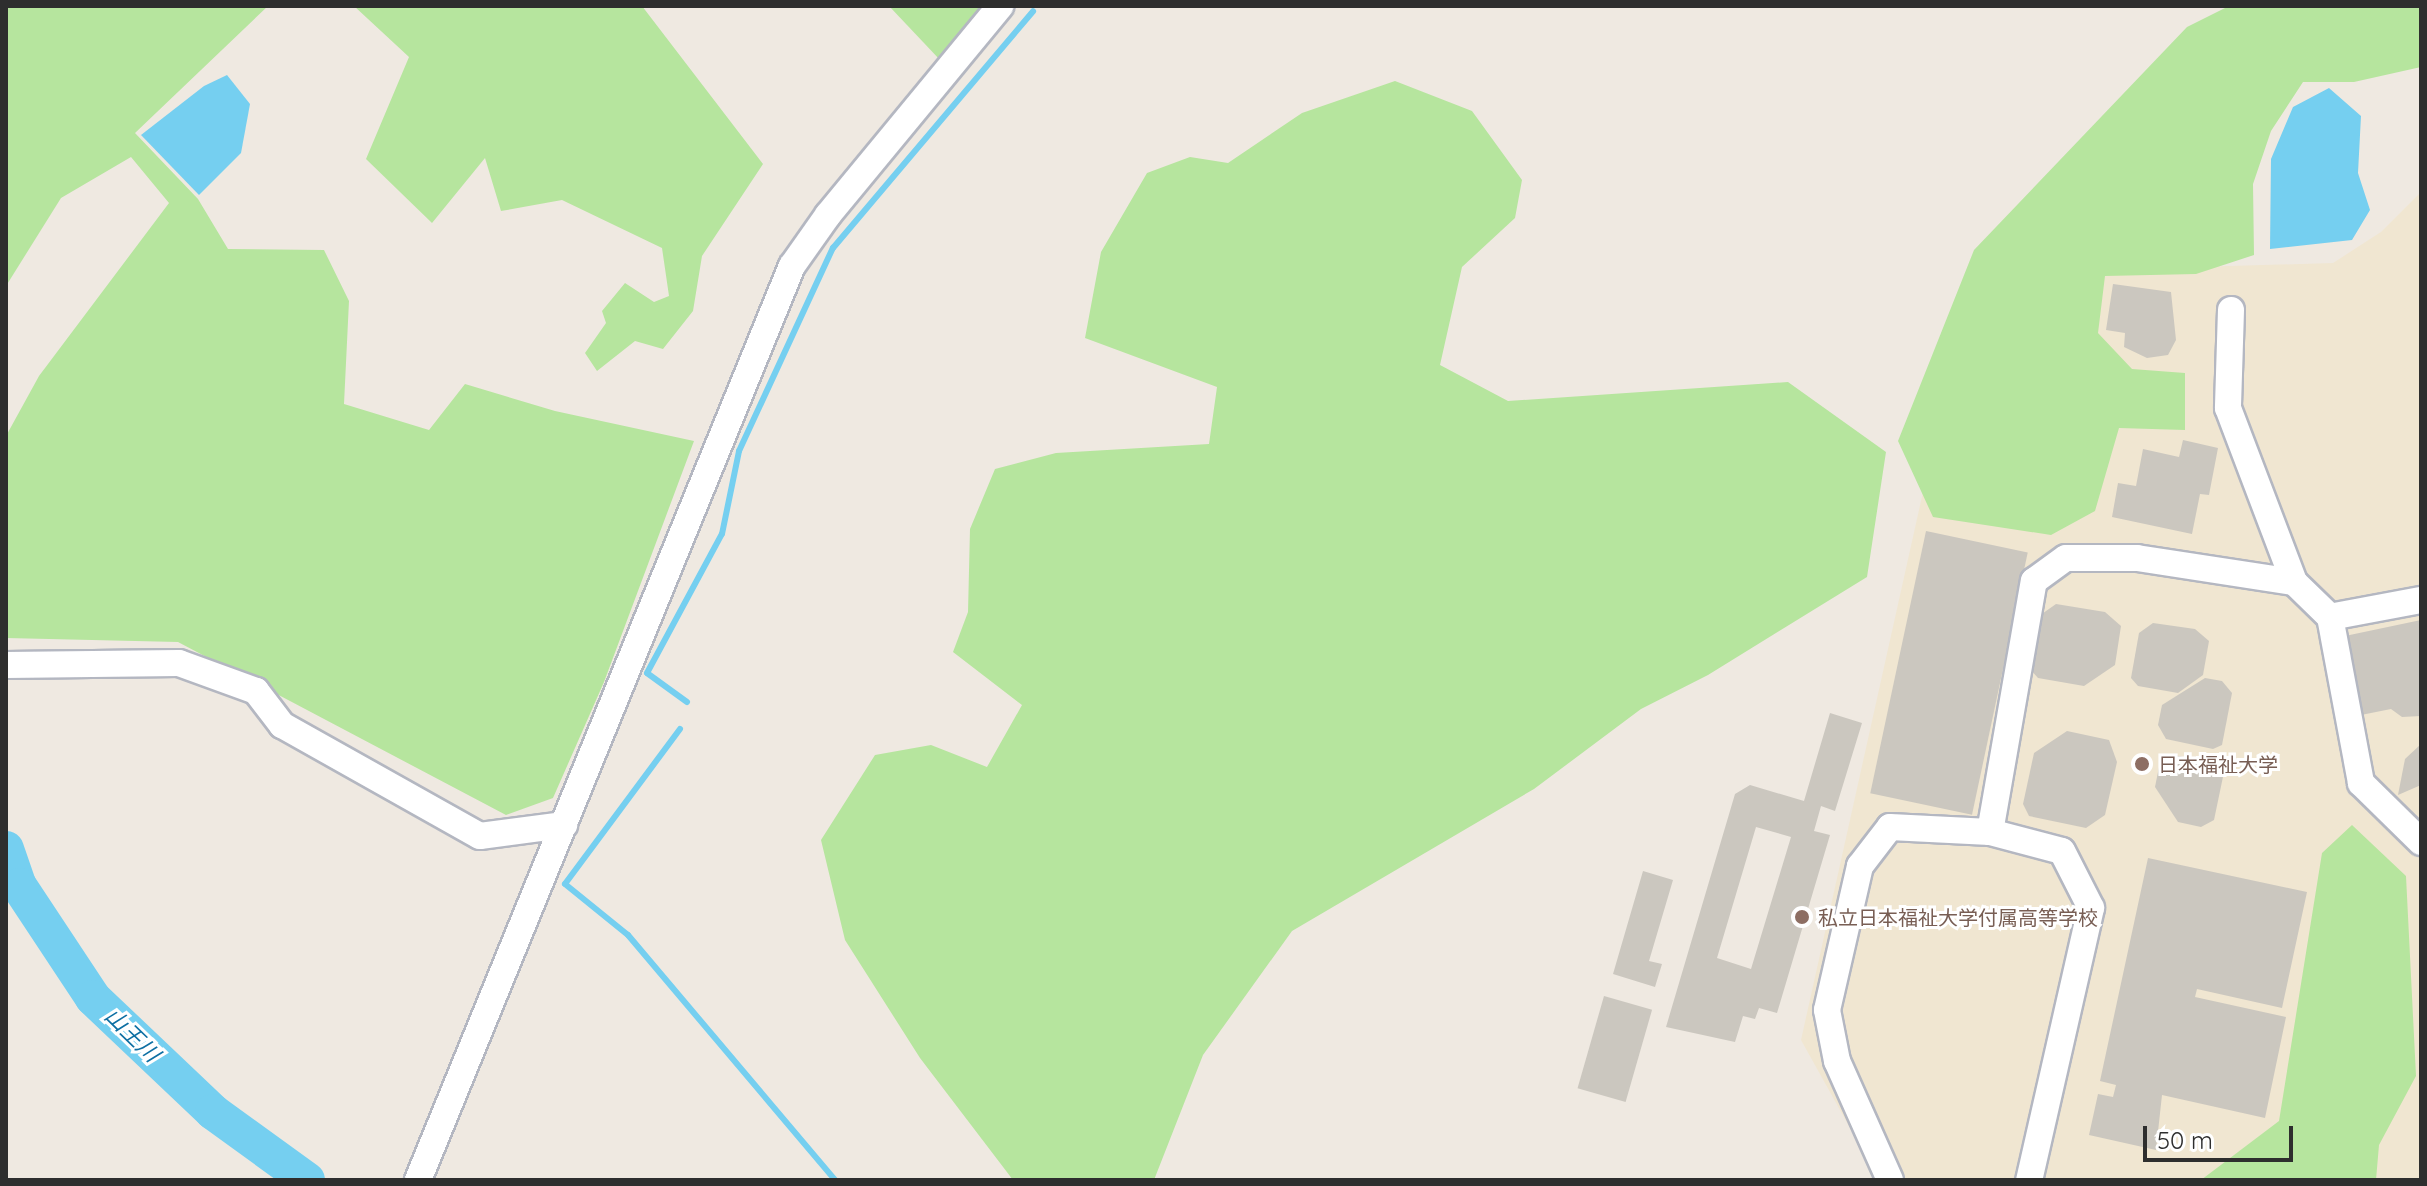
<!DOCTYPE html>
<meta charset="utf-8">
<style>
body{margin:0}
#map{position:relative;width:2427px;height:1186px;overflow:hidden;background:#efe9e1;font-family:Quicksand,"Noto Sans JP",sans-serif}
div>[style]{position:absolute}
.education>*{inset:0;background:#f0e6d1}
.green>*{inset:0;background:#b6e59e}
.water>*{inset:0;background:#75cff0}
.stream>*{height:6px;margin:-3px;padding:0 3px;transform-origin:3px;border-radius:3px;background:#75cff0}
.river>*{height:36px;margin:-18px;padding:0 18px;transform-origin:18px;border-radius:18px;background:#75cff0}
.building>*{inset:0;background:#cbc7bf;transform-origin:0 0}
.roads{filter:drop-shadow(2px 0 #b4b7c1) drop-shadow(-2px 0 #b4b7c1) drop-shadow(0 2px #b4b7c1) drop-shadow(0 -2px #b4b7c1)}
.minor>*{height:26px;margin:-13px;padding:0 13px;transform-origin:13px;border-radius:13px;background:#fff}
.dots>*{width:22px;height:22px;translate:-50% -50%;box-sizing:border-box;border:4px solid #fff;border-radius:50%}
span{translate:-50% -50%;white-space:nowrap;text-align:center;line-height:1.15;-webkit-text-stroke:6px #fff;paint-order:stroke}
.education-label{font-size:20px;color:#785e54}
.left{translate:0 -50%;text-align:left}
.water-label{font-size:22px;color:#0d6fa3;font-style:italic}
.frame{position:absolute;inset:0;border:8px solid #2e2e2e;pointer-events:none}
.scale{position:absolute;left:2143px;top:1126px;width:150px;height:36px;box-sizing:border-box;border:4px solid #2e2e2e;border-top:0;padding-left:10px;font-size:24px;line-height:28px;white-space:nowrap;color:#2e2e2e;-webkit-text-stroke:6px #fff;paint-order:stroke}
</style>
<div id="map">
<div class="education">
<i style="clip-path:polygon(2421px 192px,2421px 1180px,1879px 1180px,1801px 1040px,1927px 474px,2094px 270px,2333px 263px,2381px 232px)"></i>
</div>
<div class="green">
<i style="clip-path:polygon(6px 6px,268px 6px,135px 133px,198px 199px,228px 249px,324px 250px,349px 301px,344px 404px,429px 430px,465px 384px,555px 411px,694px 441px,604px 682px,553px 798px,506px 815px,178px 642px,6px 638px,6px 436px,39px 376px,169px 203px,131px 157px,61px 198px,6px 286px)"></i>
<i style="clip-path:polygon(354px 6px,642px 6px,763px 164px,702px 256px,693px 311px,663px 349px,635px 341px,597px 371px,585px 353px,606px 323px,602px 311px,625px 283px,654px 302px,669px 296px,662px 248px,562px 200px,501px 211px,485px 158px,432px 223px,366px 159px,409px 57px)"></i>
<i style="clip-path:polygon(889px 6px,984px 6px,941px 61px)"></i>
<i style="clip-path:polygon(2229px 6px,2421px 6px,2421px 67px,2354px 82px,2303px 82px,2271px 131px,2253px 184px,2254px 255px,2196px 274px,2105px 276px,2098px 333px,2132px 369px,2185px 373px,2185px 430px,2119px 428px,2095px 511px,2051px 535px,1933px 517px,1898px 441px,1974px 250px,2187px 27px)"></i>
<i style="clip-path:polygon(1395px 81px,1472px 111px,1522px 180px,1515px 218px,1462px 267px,1440px 365px,1508px 401px,1788px 382px,1886px 452px,1867px 577px,1708px 675px,1641px 709px,1534px 789px,1292px 931px,1203px 1055px,1154px 1180px,1013px 1180px,920px 1058px,845px 940px,821px 840px,875px 755px,931px 745px,987px 767px,1022px 705px,953px 652px,968px 612px,970px 529px,995px 469px,1056px 453px,1209px 444px,1217px 387px,1085px 338px,1101px 252px,1147px 173px,1190px 157px,1228px 163px,1302px 113px)"></i>
<i style="clip-path:polygon(2352px 825px,2406px 876px,2416px 1076px,2379px 1145px,2376px 1180px,2201px 1180px,2279px 1121px,2322px 853px)"></i>
</div>
<div class="water">
<i style="clip-path:polygon(227px 75px,250px 104px,241px 153px,199px 195px,141px 135px,204px 86px)"></i>
<i style="clip-path:polygon(2329px 88px,2361px 116px,2358px 173px,2370px 210px,2352px 240px,2270px 249px,2271px 159px,2293px 107px)"></i>
</div>
<div class="stream">
<i style="left:687px;top:702px;width:49px;rotate:-144.1deg"></i>
<i style="left:647px;top:673px;width:158px;rotate:-61.7deg"></i>
<i style="left:722px;top:534px;width:85px;rotate:-78.4deg"></i>
<i style="left:739px;top:451px;width:224px;rotate:-65.2deg"></i>
<i style="left:833px;top:248px;width:310px;rotate:-49.8deg"></i>
<i style="left:680px;top:729px;width:193px;rotate:126.6deg"></i>
<i style="left:565px;top:884px;width:81px;rotate:39deg"></i>
<i style="left:628px;top:935px;width:321px;rotate:49.8deg"></i>
</div>
<div class="river">
<i style="left:6px;top:849px;width:39px;rotate:71deg"></i>
<i style="left:19px;top:886px;width:134px;rotate:56.5deg"></i>
<i style="left:93px;top:998px;width:166px;rotate:43.5deg"></i>
<i style="left:213px;top:1112px;width:116px;rotate:35.9deg"></i>
</div>
<div class="building">
<i style="clip-path:polygon(2113px 284px,2171px 292px,2176px 340px,2168px 355px,2147px 358px,2124px 347px,2125px 333px,2106px 330px)"></i>
<i style="clip-path:polygon(2183px 440px,2218px 448px,2209px 495px,2200px 494px,2192px 534px,2112px 517px,2118px 483px,2136px 486px,2143px 449px,2179px 457px)"></i>
<i style="left:1926px;top:531px;width:104px;height:268px;rotate:12deg"></i>
<i style="clip-path:polygon(2056px 604px,2105px 612px,2121px 626px,2115px 665px,2084px 686px,2038px 678px,2030px 669px,2039px 616px)"></i>
<i style="clip-path:polygon(2421px 620px,2421px 716px,2402px 717px,2391px 709px,2361px 715px,2345px 636px)"></i>
<i style="clip-path:polygon(2153px 623px,2195px 629px,2209px 641px,2203px 675px,2178px 693px,2138px 686px,2131px 678px,2139px 633px)"></i>
<i style="clip-path:polygon(2205px 678px,2222px 681px,2232px 693px,2222px 745px,2213px 749px,2166px 739px,2158px 725px,2162px 705px)"></i>
<i style="clip-path:polygon(evenodd,1830px 713px,1862px 723px,1835px 811px,1821px 806px,1814px 831px,1830px 835px,1777px 1013px,1759px 1008px,1755px 1019px,1743px 1016px,1735px 1042px,1666px 1027px,1735px 794px,1750px 785px,1804px 801px,1830px 713px,1756px 827px,1791px 837px,1751px 969px,1717px 958px,1756px 827px)"></i>
<i style="clip-path:polygon(2067px 731px,2109px 740px,2117px 762px,2105px 815px,2086px 828px,2029px 816px,2023px 804px,2034px 753px)"></i>
<i style="clip-path:polygon(2421px 744px,2421px 785px,2398px 795px,2405px 759px)"></i>
<i style="clip-path:polygon(2170px 754px,2219px 765px,2224px 772px,2214px 820px,2201px 827px,2178px 822px,2155px 787px,2160px 762px)"></i>
<i style="clip-path:polygon(2148px 858px,2307px 892px,2282px 1008px,2197px 989px,2195px 997px,2286px 1017px,2265px 1118px,2162px 1095px,2156px 1150px,2089px 1135px,2098px 1094px,2113px 1097px,2116px 1085px,2100px 1081px)"></i>
<i style="clip-path:polygon(1643px 871px,1673px 880px,1649px 961px,1662px 964px,1655px 987px,1613px 974px)"></i>
<i style="left:1604px;top:996px;width:50px;height:96px;rotate:16deg"></i>
</div>
<div class="roads">
<div class="minor">
<i style="left:2231px;top:310px;width:98px;rotate:91.8deg"></i>
<i style="left:2228px;top:408px;width:186px;rotate:69.2deg"></i>
<i style="left:2330px;top:617px;width:93px;rotate:-10.6deg"></i>
<i style="left:6px;top:665px;width:173px;rotate:-0.7deg"></i>
<i style="left:179px;top:663px;width:82px;rotate:20deg"></i>
<i style="left:256px;top:691px;width:43px;rotate:52.6deg"></i>
<i style="left:282px;top:725px;width:227px;rotate:29.3deg"></i>
<i style="left:480px;top:836px;width:85px;rotate:-7.5deg"></i>
<i style="left:1990px;top:832px;width:255px;rotate:-80.1deg"></i>
<i style="left:2034px;top:581px;width:39px;rotate:-36deg"></i>
<i style="left:2066px;top:558px;width:71px"></i>
<i style="left:2137px;top:558px;width:159px;rotate:8.7deg"></i>
<i style="left:2294px;top:582px;width:50px;rotate:44.2deg"></i>
<i style="left:2330px;top:617px;width:169px;rotate:79.4deg"></i>
<i style="left:2361px;top:783px;width:84px;rotate:44.5deg"></i>
<i style="left:418px;top:1180px;width:988px;rotate:-67.75deg"></i>
<i style="left:792px;top:266px;width:62px;rotate:-54.8deg"></i>
<i style="left:828px;top:215px;width:271px;rotate:-50.5deg"></i>
<i style="left:1890px;top:1180px;width:130px;rotate:-114deg"></i>
<i style="left:1837px;top:1061px;width:52px;rotate:-101.1deg"></i>
<i style="left:1827px;top:1010px;width:148px;rotate:-77.1deg"></i>
<i style="left:1860px;top:866px;width:49px;rotate:-52.4deg"></i>
<i style="left:1890px;top:827px;width:100px;rotate:2.9deg"></i>
<i style="left:1990px;top:832px;width:74px;rotate:14.8deg"></i>
<i style="left:2062px;top:851px;width:64px;rotate:63deg"></i>
<i style="left:2091px;top:908px;width:279px;rotate:102.8deg"></i>
</div>
</div>
<div class="dots">
<i style="left:2142px;top:764px;background:#8d6e63"></i>
<i style="left:1802px;top:917px;background:#8d6e63"></i>
</div>
<div class="education-label">
<span class="left" style="left:2158px;top:764px">日本福祉大学</span>
<span class="left" style="left:1818px;top:917px">私立日本福祉大学付属高等学校</span>
</div>
<div class="water-label">
<span style="left:132px;top:1035px;rotate:44deg">山王川</span>
</div>
<div class="frame"></div>
<div class="scale">50 m</div>
</div>
